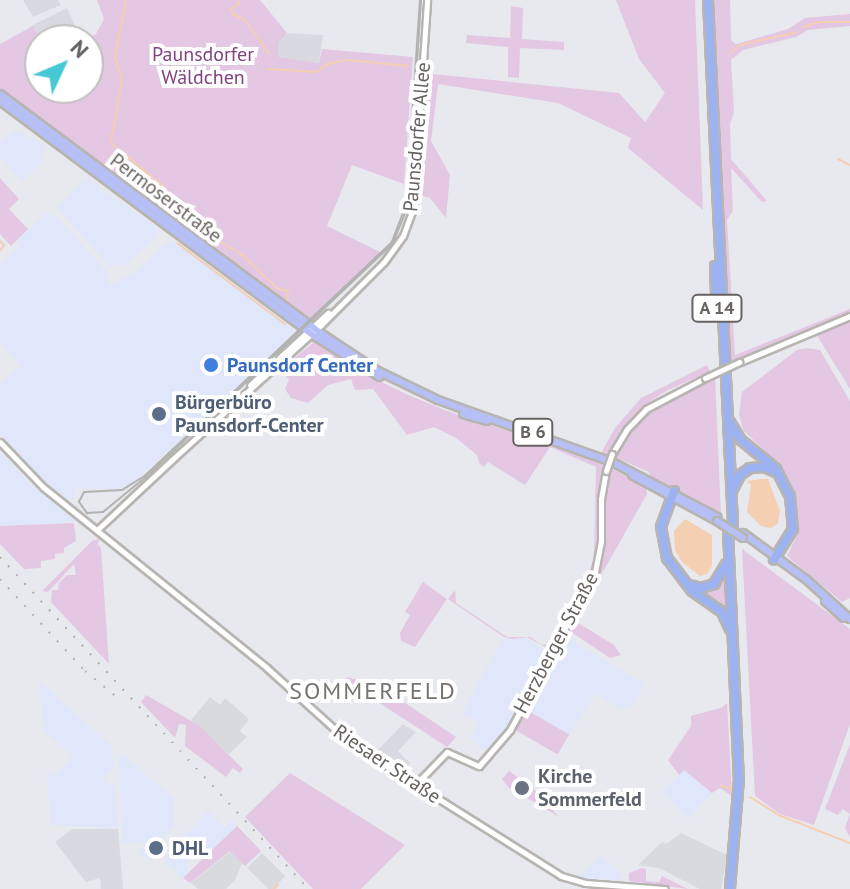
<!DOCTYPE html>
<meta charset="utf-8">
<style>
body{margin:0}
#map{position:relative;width:850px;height:889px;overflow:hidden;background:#e7e9ef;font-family:"PT Sans",sans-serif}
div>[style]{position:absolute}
.commercial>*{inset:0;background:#e1e7fa}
.industrial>*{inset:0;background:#d9dade;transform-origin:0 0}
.education>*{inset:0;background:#d9dae1}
.green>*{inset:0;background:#e3c7e3;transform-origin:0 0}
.water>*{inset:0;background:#f5cfb1}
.stream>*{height:2px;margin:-1px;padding:0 1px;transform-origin:1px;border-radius:1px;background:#f5cfb1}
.roads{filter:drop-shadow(2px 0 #b8b5b1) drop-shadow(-2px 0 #b8b5b1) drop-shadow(0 2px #b8b5b1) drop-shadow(0 -2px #b8b5b1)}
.secondary>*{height:5px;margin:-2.5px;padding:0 2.5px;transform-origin:2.5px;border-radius:2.5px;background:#fff}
.primary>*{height:6px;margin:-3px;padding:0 3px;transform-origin:3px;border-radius:3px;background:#b6c0f6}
.highway>*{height:8px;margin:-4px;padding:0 4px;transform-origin:4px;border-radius:4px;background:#9db2f0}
.tram>*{height:2px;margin:-1px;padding:0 1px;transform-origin:1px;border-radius:1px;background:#b2b2b1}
.rail>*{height:2px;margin-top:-1px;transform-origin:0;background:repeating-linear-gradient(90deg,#b2b2b1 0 2px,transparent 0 12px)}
.bridges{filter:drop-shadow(2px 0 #b8b5b1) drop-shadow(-2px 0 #b8b5b1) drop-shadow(0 2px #b8b5b1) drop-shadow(0 -2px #b8b5b1)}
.secondary-bridge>*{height:5px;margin:-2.5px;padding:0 2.5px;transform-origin:2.5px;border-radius:2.5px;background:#fff}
.primary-bridge>*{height:6px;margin:-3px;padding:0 3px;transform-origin:3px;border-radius:3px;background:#b6c0f6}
.dots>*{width:22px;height:22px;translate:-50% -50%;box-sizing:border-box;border:4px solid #fff;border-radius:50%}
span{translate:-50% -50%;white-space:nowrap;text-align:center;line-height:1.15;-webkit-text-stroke:8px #fff;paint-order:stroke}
.shield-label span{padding:2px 6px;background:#fff;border:2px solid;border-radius:6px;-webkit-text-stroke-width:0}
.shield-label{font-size:18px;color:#66625f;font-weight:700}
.park-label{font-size:20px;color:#82417f}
.street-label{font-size:20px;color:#66625f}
.shop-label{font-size:20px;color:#366cbe;font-weight:700}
.left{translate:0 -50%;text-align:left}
.service-label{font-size:20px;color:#4e5e75;font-weight:700}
.worship-label{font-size:20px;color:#5b616d;font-weight:700}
.quarter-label{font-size:24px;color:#777470;letter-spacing:2px}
.north{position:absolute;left:24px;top:24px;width:80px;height:80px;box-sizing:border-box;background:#fff;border:2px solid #c2c0bf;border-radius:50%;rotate:46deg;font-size:22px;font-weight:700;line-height:32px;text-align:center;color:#66625f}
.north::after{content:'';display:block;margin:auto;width:28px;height:36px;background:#47c9d5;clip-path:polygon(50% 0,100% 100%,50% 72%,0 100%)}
</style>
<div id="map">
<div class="commercial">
<i style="clip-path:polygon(16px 130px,46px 147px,41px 155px,44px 161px,22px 181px,0 157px,0 142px)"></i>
<i style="clip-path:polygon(85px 179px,158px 228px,155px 237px,126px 264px,110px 266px,56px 207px)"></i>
<i style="clip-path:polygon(47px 212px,57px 217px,106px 271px,110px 286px,134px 273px,167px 243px,178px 242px,286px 321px,294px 331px,281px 347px,134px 482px,119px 489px,75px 488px,74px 499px,66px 498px,42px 481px,0 434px,0 383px,21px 366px,0 342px,0 265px,20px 247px,17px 240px)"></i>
<i style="clip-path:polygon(0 451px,31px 485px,77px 522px,0 526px)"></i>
<i style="clip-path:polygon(566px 637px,645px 684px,630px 707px,622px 710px,596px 693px,569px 734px,525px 709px)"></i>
<i style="clip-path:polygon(502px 639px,527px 639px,549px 653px,508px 728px,489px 753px,470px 739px,479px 723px,462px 714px)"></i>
<i style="clip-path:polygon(39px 681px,112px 746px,114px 767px,103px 780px,116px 786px,118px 829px,51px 825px,47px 774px,58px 773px,73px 756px,44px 731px)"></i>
<i style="clip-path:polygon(124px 755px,174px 799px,174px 829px,168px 830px,163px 843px,165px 845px,152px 862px,138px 853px,145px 843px,122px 843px,119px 762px)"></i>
<i style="clip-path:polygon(684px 770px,712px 793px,689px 819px,662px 792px)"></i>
<i style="clip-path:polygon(208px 811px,224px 827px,232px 820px,237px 826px,204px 858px,192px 844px,186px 849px,187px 874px,183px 878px,163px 861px)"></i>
<i style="clip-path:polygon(601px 855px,621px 873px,622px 880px,576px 879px)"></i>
</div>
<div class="industrial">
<i style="clip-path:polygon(210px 697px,220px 705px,225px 698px,249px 719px,240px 731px,247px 737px,229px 754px,191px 720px)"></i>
<i style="clip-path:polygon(681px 833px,727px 855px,721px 889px,700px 889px,659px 868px,638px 865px,662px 842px,666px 844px)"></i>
<i style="clip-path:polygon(231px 851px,242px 863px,235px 880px,226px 889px,198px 889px,191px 883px)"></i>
<i style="left:262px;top:853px;width:33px;height:21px;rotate:45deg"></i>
</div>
<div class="education">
<i style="clip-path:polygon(23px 0,58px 0,61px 5px,33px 17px)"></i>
<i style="clip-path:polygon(67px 8px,81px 40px,40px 40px,40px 52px,29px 27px)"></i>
<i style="clip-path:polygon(287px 33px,323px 35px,319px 63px,277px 57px,278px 43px)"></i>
<i style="clip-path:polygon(403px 724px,416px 732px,398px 751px,410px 763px,402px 772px,374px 754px)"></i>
<i style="clip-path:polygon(72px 829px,118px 829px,123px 889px,101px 889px,100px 878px,86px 882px,55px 842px)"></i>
</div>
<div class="green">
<i style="clip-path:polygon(97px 0,260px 0,287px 33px,278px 43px,278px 57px,319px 63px,322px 49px,413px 57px,404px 184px,352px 165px,327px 226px,382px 253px,316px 315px,308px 319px,154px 199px,104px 167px,0 88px,0 44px,33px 26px,40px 43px,40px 88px,88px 88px,88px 40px,84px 40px,96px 34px,104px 19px)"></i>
<i style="clip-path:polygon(616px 0,695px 0,703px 210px,628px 148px,631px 138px,558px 103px,438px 84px,431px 141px,450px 175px,446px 218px,430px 198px,419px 195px,425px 83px,433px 74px,619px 93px,645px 122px,665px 93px,639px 59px)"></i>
<i style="clip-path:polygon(711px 0,730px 0,731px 40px,736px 44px,788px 29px,805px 18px,850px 14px,850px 26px,808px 30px,796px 37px,743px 50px,731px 60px,734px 112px,730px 124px,731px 159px,767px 201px,762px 202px,731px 168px,733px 211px,727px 220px,735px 355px,850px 309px,850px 314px,729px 363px)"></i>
<i style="clip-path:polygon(511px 6px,523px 8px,522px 39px,564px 42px,564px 50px,520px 48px,519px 78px,508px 77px,508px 47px,466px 43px,467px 35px,510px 38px)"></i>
<i style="clip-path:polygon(0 178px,19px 199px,9px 209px,28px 229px,11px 246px,0 234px)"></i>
<i style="clip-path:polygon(850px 319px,850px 389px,816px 334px)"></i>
<i style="clip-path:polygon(314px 342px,373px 378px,406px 394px,447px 411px,582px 455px,645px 485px,647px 494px,575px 621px,614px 645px,621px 655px,610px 658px,568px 630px,601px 567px,598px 566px,602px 502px,608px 468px,604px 467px,602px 472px,600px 534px,594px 571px,551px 650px,527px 637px,513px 639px,504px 637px,448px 599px,455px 590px,456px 603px,507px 637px,530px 637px,542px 645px,553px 642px,585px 583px,594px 558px,596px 467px,550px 447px,525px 485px,488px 462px,484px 467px,479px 463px,477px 455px,456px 438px,434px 427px,407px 435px,373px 389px,355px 390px,351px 379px,328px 385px,308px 403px,291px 398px,285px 389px,289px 380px,282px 371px,283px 367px)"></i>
<i style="clip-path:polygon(806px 348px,820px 350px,850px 401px,850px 598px,842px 602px,787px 556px,799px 531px,793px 488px,768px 454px,743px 430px,739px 414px,742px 392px,797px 350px)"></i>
<i style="clip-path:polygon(707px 365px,710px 371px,668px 390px,643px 406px,624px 426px,607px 455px,601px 453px,615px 428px,641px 398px)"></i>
<i style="clip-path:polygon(715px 376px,721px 516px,650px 476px,649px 472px,614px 457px,625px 435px,647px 411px)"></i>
<i style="clip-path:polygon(74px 523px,76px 541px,64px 548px,64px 553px,55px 554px,55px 559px,41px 561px,41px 568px,24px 569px,0 544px,0 526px)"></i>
<i style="clip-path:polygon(100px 539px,97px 544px,101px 548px,109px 664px,51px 602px,52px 590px,58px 590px,59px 583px,67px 575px,76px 575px,74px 564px,48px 592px,42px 591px,92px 541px)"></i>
<i style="clip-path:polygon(742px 549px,850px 629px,850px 724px,814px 825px,780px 814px,755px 796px)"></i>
<i style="clip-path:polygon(726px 572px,729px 619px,690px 586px,701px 589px)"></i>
<i style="clip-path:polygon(423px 582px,447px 599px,415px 647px,401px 641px,400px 633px,410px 615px,405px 612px)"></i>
<i style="clip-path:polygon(347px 677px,378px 685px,456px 737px,447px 747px,346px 681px)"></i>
<i style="clip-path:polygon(146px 695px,200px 726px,243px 769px,240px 773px,233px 768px,226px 777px,185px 746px,186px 725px,179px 724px,175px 738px,141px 702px)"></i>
<i style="clip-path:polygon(727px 703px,732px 796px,720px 788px,712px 793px,684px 770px,679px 775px,668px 760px,691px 726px,691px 716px,721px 708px)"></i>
<i style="left:525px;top:709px;width:51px;height:23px;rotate:30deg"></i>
<i style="clip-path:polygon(850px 744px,850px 837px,845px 828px,850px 814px,843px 809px,838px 815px,825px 809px)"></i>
<i style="clip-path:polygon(509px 771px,536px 791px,558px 816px,508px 787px,502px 779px)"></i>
<i style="clip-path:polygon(290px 773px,405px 845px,361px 889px,313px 889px,245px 817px)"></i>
<i style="clip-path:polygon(237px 826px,261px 851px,245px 866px,230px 851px,190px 883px,183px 878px)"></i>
<i style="clip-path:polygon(642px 868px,646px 869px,646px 881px,659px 882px,662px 876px,688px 889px,629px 881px,629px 873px)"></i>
</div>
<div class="water">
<i style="clip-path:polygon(761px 479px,768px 479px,780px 511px,778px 523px,771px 528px,761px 526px,747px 512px,751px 485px,747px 481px)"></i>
<i style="clip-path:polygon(685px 519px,712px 535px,712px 566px,707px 574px,700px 576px,682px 562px,675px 550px,674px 531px)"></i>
</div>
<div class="stream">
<i style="left:237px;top:0;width:4px;rotate:63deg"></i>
<i style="left:239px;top:4px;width:9px;rotate:148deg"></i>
<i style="left:231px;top:9px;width:5px;rotate:68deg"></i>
<i style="left:233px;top:14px;width:13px;rotate:27deg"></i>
<i style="left:245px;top:20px;width:41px;rotate:54deg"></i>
<i style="left:803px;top:27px;width:17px;rotate:-17deg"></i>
<i style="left:819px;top:22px;width:31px"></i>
<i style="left:730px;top:53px;width:13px;rotate:-39deg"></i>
<i style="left:740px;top:45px;width:58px;rotate:-12.8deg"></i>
<i style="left:268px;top:69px;width:48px;rotate:3.6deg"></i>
<i style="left:316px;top:72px;width:14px;rotate:-34deg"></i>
<i style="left:328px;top:64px;width:18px;rotate:-13deg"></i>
<i style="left:346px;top:60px;width:63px;rotate:5.4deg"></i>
<i style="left:111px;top:141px;width:62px;rotate:-79.8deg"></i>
<i style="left:122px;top:80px;width:24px;rotate:-107deg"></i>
<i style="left:115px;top:57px;width:58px;rotate:-79.1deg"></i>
<i style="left:111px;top:143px;width:71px;rotate:39.3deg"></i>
<i style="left:838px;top:159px;width:13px;rotate:27deg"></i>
<i style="left:173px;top:198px;width:30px;rotate:33deg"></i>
<i style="left:198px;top:214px;width:30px;rotate:56deg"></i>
<i style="left:215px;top:239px;width:30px;rotate:30deg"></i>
<i style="left:241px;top:254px;width:51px;rotate:43.4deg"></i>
<i style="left:278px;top:289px;width:10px;rotate:11deg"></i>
<i style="left:288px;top:291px;width:9px;rotate:96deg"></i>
<i style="left:0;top:241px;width:6px;rotate:45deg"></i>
<i style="left:4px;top:245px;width:7px;rotate:124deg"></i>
<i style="left:177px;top:243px;width:135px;rotate:36.9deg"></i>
<i style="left:722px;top:786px;width:11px;rotate:15deg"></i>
<i style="left:750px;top:797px;width:36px;rotate:32deg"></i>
<i style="left:781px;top:816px;width:74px;rotate:21.4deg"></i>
<i style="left:274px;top:889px;width:6px;rotate:-45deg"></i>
</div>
<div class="roads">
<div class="secondary">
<i style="left:279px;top:358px;width:67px;rotate:-42.6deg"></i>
<i style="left:740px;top:362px;width:119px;rotate:-22.7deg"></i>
<i style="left:250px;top:385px;width:22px;rotate:-43deg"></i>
<i style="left:0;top:442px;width:62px;rotate:46.3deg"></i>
<i style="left:43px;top:487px;width:288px;rotate:38.9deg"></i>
<i style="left:267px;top:668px;width:112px;rotate:42.1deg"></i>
<i style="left:350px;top:743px;width:249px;rotate:32.2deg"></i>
<i style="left:561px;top:876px;width:25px;rotate:16deg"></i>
<i style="left:585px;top:883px;width:80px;rotate:4.3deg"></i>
<i style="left:612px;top:454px;width:29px;rotate:-59deg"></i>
<i style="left:627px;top:429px;width:28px;rotate:-46deg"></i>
<i style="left:646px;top:409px;width:67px;rotate:-27.7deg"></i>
<i style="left:175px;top:457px;width:197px;rotate:-42.1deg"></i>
<i style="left:321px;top:325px;width:89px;rotate:-45deg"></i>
<i style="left:384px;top:262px;width:32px;rotate:-54deg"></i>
<i style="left:403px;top:236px;width:30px;rotate:-70deg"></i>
<i style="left:413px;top:208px;width:208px;rotate:-86.1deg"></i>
<i style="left:97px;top:530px;width:107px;rotate:-43.1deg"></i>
<i style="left:415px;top:785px;width:46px;rotate:-45.9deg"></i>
<i style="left:447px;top:752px;width:35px;rotate:24deg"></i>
<i style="left:479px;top:766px;width:48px;rotate:-49.3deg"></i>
<i style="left:510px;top:730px;width:179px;rotate:-61.7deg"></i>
<i style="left:595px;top:572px;width:32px;rotate:-79deg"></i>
<i style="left:601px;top:541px;width:42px;rotate:-90deg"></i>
<i style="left:601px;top:499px;width:28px;rotate:-80deg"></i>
</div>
<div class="primary">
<i style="left:0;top:94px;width:402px;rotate:36.7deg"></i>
<i style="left:322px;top:334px;width:67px;rotate:33.5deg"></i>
<i style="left:378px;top:371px;width:67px;rotate:25.8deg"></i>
<i style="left:438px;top:400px;width:185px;rotate:19.6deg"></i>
<i style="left:612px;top:462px;width:119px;rotate:27.6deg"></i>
<i style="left:0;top:101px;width:394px;rotate:36.8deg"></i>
<i style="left:316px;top:337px;width:75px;rotate:32deg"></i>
<i style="left:463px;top:414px;width:25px;rotate:16deg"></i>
<i style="left:632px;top:475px;width:97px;rotate:28.4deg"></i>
<i style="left:743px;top:533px;width:79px;rotate:36.3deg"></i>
<i style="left:807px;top:580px;width:58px;rotate:42.2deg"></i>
<i style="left:825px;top:601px;width:25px;rotate:42deg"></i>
</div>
<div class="highway">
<i style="left:708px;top:0;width:525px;rotate:87.27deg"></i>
<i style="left:715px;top:266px;width:30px;rotate:88deg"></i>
<i style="left:730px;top:422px;width:21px;rotate:59deg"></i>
<i style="left:741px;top:440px;width:45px;rotate:39.6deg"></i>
<i style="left:776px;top:469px;width:30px;rotate:63deg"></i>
<i style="left:790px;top:496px;width:33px;rotate:85deg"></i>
<i style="left:793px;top:529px;width:36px;rotate:122deg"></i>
<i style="left:674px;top:491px;width:38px;rotate:110deg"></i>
<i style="left:661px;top:527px;width:32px;rotate:79deg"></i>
<i style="left:667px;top:558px;width:41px;rotate:52.9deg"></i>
<i style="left:692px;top:591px;width:37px;rotate:35deg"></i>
<i style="left:722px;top:612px;width:19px;rotate:65deg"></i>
<i style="left:732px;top:491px;width:18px;rotate:-63deg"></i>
<i style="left:740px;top:475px;width:12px;rotate:-35deg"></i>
<i style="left:750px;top:468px;width:14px;rotate:-4deg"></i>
<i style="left:764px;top:467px;width:13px;rotate:23deg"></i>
<i style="left:728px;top:531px;width:248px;rotate:87.5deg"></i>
<i style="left:739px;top:779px;width:110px;rotate:94.7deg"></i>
<i style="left:689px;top:585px;width:12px;rotate:14deg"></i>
<i style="left:701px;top:588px;width:14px;rotate:-17deg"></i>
<i style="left:714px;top:584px;width:23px;rotate:-59deg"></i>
</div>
</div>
<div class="tram">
<i style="left:420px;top:0;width:205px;rotate:93.9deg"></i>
<i style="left:406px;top:205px;width:40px;rotate:111deg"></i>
<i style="left:392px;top:242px;width:339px;rotate:136.6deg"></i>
<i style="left:146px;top:475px;width:28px;rotate:148deg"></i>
<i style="left:122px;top:490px;width:38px;rotate:177deg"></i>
<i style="left:84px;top:492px;width:11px;rotate:117deg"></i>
<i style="left:79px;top:502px;width:14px;rotate:54deg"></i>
<i style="left:87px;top:513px;width:16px;rotate:-4deg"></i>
<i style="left:103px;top:512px;width:58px;rotate:-39.4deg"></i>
<i style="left:148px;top:475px;width:337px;rotate:-43.4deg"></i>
<i style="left:393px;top:243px;width:40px;rotate:-68deg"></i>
<i style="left:408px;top:206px;width:206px;rotate:-86.4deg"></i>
</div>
<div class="rail">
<i style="left:0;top:557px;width:454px;rotate:47.1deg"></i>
<i style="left:0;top:579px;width:125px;rotate:47.3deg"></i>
<i style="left:85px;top:671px;width:44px;rotate:39.5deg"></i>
</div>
<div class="bridges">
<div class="secondary-bridge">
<i style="left:705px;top:378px;width:38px;rotate:-25deg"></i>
<i style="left:606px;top:471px;width:18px;rotate:-71deg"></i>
</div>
<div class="primary-bridge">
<i style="left:717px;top:521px;width:31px;rotate:33deg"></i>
</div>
</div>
<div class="dots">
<i style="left:211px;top:365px;background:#3f7fe0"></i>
<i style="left:159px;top:414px;background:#5c6f8a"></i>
<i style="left:522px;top:788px;background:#6b7280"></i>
<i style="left:156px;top:848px;background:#5c6f8a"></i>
</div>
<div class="shield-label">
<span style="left:717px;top:308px">A 14</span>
<span style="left:533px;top:432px">B 6</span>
</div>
<div class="park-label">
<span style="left:203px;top:66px">Paunsdorfer<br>Wäldchen</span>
</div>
<div class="street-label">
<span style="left:417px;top:137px;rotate:-85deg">Paunsdorfer Allee</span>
<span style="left:166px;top:198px;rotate:37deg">Permoserstraße</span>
<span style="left:556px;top:643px;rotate:-62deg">Herzberger Straße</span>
<span style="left:387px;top:764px;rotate:34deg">Riesaer Straße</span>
</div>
<div class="shop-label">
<span class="left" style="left:227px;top:365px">Paunsdorf Center</span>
</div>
<div class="service-label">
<span class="left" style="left:175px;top:414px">Bürgerbüro<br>Paunsdorf-Center</span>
<span class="left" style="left:172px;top:848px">DHL</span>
</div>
<div class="worship-label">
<span class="left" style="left:538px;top:788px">Kirche<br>Sommerfeld</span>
</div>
<div class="quarter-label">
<span style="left:373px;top:691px">SOMMERFELD</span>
</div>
<div class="north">N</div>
</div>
